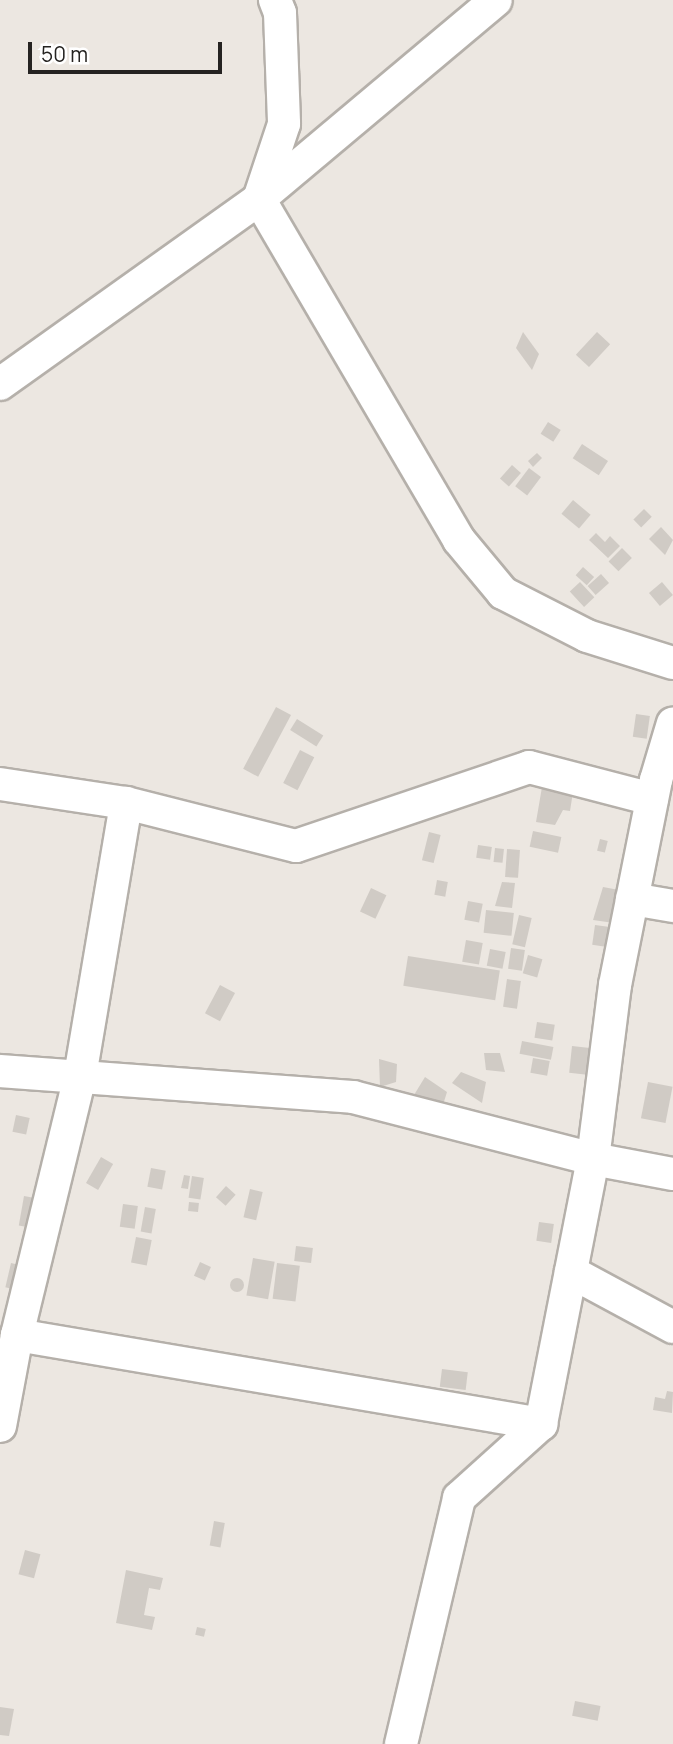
<!DOCTYPE html>
<style>
body{margin:0}
#map{position:relative;width:673px;height:1744px;overflow:hidden;background:#ece7e1;font-family:Manrope,sans-serif}
div>[style]{position:absolute}
.building>*{inset:0;background:#d0cbc5;transform-origin:0 0}
.round{border-radius:50%}
.roads{filter:drop-shadow(2px 0 #b5b0aa) drop-shadow(-2px 0 #b5b0aa) drop-shadow(0 2px #b5b0aa) drop-shadow(0 -2px #b5b0aa)}
.minor>*{height:32px;margin:-16px;padding:0 16px;transform-origin:16px;border-radius:16px;background:#fff}
span{translate:-50% -50%;white-space:nowrap;text-align:center;line-height:1.15;-webkit-text-stroke:5px #fff;paint-order:stroke}
.scale{position:absolute;left:28px;top:42px;width:194px;height:32px;box-sizing:border-box;border:4px solid #252321;border-top:0;padding-left:9px;font-size:21px;line-height:24px;white-space:nowrap;color:#252321;-webkit-text-stroke:5px #fff;paint-order:stroke}
</style>
<div id="map">
<div class="building">
<i style="clip-path:polygon(523px 332px,539px 354px,532px 370px,516px 348px)"></i>
<i style="left:597px;top:332px;width:18px;height:31px;rotate:43deg"></i>
<i style="left:548px;top:422px;width:15px;height:14px;rotate:32deg"></i>
<i style="left:582px;top:444px;width:31px;height:17px;rotate:33deg"></i>
<i style="clip-path:polygon(537px 453px,542px 458px,533px 467px,528px 461px)"></i>
<i style="left:512px;top:465px;width:12px;height:18px;rotate:42deg"></i>
<i style="left:529px;top:468px;width:15px;height:23px;rotate:37deg"></i>
<i style="left:573px;top:500px;width:23px;height:18px;rotate:40deg"></i>
<i style="left:644px;top:509px;width:11px;height:15px;rotate:45deg"></i>
<i style="clip-path:polygon(661px 527px,673px 540px,665px 555px,649px 539px)"></i>
<i style="clip-path:polygon(596px 533px,605px 542px,610px 536px,620px 546px,608px 558px,589px 540px)"></i>
<i style="left:622px;top:548px;width:14px;height:19px;rotate:45deg"></i>
<i style="left:583px;top:567px;width:15px;height:11px;rotate:42deg"></i>
<i style="left:601px;top:574px;width:12px;height:18px;rotate:48deg"></i>
<i style="left:580px;top:582px;width:21px;height:14px;rotate:47deg"></i>
<i style="left:662px;top:582px;width:17px;height:17px;rotate:50deg"></i>
<i style="left:276px;top:707px;width:17px;height:70px;rotate:28deg"></i>
<i style="left:636px;top:714px;width:14px;height:23px;rotate:8deg"></i>
<i style="left:297px;top:719px;width:31px;height:13px;rotate:32deg"></i>
<i style="left:300px;top:750px;width:16px;height:37px;rotate:27deg"></i>
<i style="clip-path:polygon(542px 787px,573px 792px,570px 811px,563px 810px,555px 825px,536px 822px)"></i>
<i style="left:533px;top:831px;width:29px;height:16px;rotate:12deg"></i>
<i style="left:429px;top:832px;width:12px;height:29px;rotate:14deg"></i>
<i style="left:600px;top:839px;width:8px;height:12px;rotate:14deg"></i>
<i style="left:478px;top:845px;width:14px;height:13px;rotate:8deg"></i>
<i style="left:495px;top:848px;width:9px;height:14px;rotate:6deg"></i>
<i style="left:507px;top:849px;width:13px;height:28px;rotate:4deg"></i>
<i style="left:437px;top:880px;width:11px;height:15px;rotate:10deg"></i>
<i style="clip-path:polygon(502px 882px,515px 883px,512px 908px,495px 906px)"></i>
<i style="clip-path:polygon(603px 887px,619px 890px,614px 923px,593px 920px)"></i>
<i style="left:371px;top:888px;width:17px;height:26px;rotate:25deg"></i>
<i style="left:468px;top:901px;width:15px;height:19px;rotate:11deg"></i>
<i style="left:486px;top:910px;width:28px;height:23px;rotate:6deg"></i>
<i style="left:519px;top:915px;width:13px;height:30px;rotate:13deg"></i>
<i style="left:595px;top:925px;width:15px;height:20px;rotate:8deg"></i>
<i style="left:466px;top:940px;width:17px;height:22px;rotate:10deg"></i>
<i style="left:511px;top:948px;width:14px;height:21px;rotate:8deg"></i>
<i style="left:490px;top:949px;width:16px;height:17px;rotate:11deg"></i>
<i style="left:528px;top:955px;width:15px;height:19px;rotate:16deg"></i>
<i style="left:408px;top:956px;width:93px;height:30px;rotate:9deg"></i>
<i style="left:507px;top:979px;width:14px;height:28px;rotate:8deg"></i>
<i style="left:220px;top:985px;width:17px;height:32px;rotate:28deg"></i>
<i style="left:537px;top:1022px;width:18px;height:16px;rotate:9deg"></i>
<i style="left:522px;top:1041px;width:32px;height:13px;rotate:11deg"></i>
<i style="left:572px;top:1046px;width:18px;height:27px;rotate:6deg"></i>
<i style="clip-path:polygon(484px 1053px,500px 1053px,505px 1072px,486px 1070px)"></i>
<i style="left:533px;top:1058px;width:17px;height:15px;rotate:10deg"></i>
<i style="clip-path:polygon(379px 1059px,397px 1064px,396px 1082px,380px 1087px)"></i>
<i style="clip-path:polygon(461px 1072px,486px 1082px,482px 1103px,452px 1083px)"></i>
<i style="clip-path:polygon(425px 1077px,447px 1092px,441px 1111px,414px 1095px)"></i>
<i style="left:648px;top:1082px;width:25px;height:37px;rotate:11deg"></i>
<i style="left:16px;top:1115px;width:14px;height:17px;rotate:12deg"></i>
<i style="left:101px;top:1157px;width:14px;height:30px;rotate:30deg"></i>
<i style="left:151px;top:1168px;width:15px;height:19px;rotate:11deg"></i>
<i style="clip-path:polygon(184px 1175px,190px 1176px,188px 1189px,181px 1188px)"></i>
<i style="left:192px;top:1176px;width:12px;height:22px;rotate:9deg"></i>
<i style="left:226px;top:1186px;width:13px;height:15px;rotate:42deg"></i>
<i style="left:250px;top:1189px;width:13px;height:29px;rotate:13deg"></i>
<i style="left:24px;top:1196px;width:11px;height:30px;rotate:10deg"></i>
<i style="left:189px;top:1202px;width:10px;height:9px;rotate:6deg"></i>
<i style="left:123px;top:1204px;width:15px;height:23px;rotate:8deg"></i>
<i style="left:145px;top:1207px;width:11px;height:25px;rotate:10deg"></i>
<i style="left:539px;top:1222px;width:15px;height:19px;rotate:8deg"></i>
<i style="left:136px;top:1237px;width:16px;height:26px;rotate:11deg"></i>
<i style="left:296px;top:1246px;width:17px;height:15px;rotate:7deg"></i>
<i style="left:253px;top:1258px;width:22px;height:38px;rotate:10deg"></i>
<i style="left:200px;top:1262px;width:12px;height:15px;rotate:24deg"></i>
<i style="left:11px;top:1263px;width:13px;height:25px;rotate:13deg"></i>
<i style="left:277px;top:1263px;width:23px;height:36px;rotate:7deg"></i>
<i class="round" style="left:230px;top:1278px;width:14px;height:14px"></i>
<i style="left:442px;top:1369px;width:26px;height:18px;rotate:7deg"></i>
<i style="clip-path:polygon(667px 1391px,673px 1392px,672px 1413px,653px 1410px,655px 1397px,665px 1399px)"></i>
<i style="left:214px;top:1521px;width:11px;height:25px;rotate:10deg"></i>
<i style="left:25px;top:1550px;width:16px;height:25px;rotate:15deg"></i>
<i style="clip-path:polygon(126px 1570px,163px 1578px,160px 1590px,149px 1588px,144px 1615px,155px 1617px,152px 1630px,116px 1623px)"></i>
<i style="left:197px;top:1627px;width:9px;height:8px;rotate:13deg"></i>
<i style="left:575px;top:1701px;width:26px;height:15px;rotate:11deg"></i>
<i style="clip-path:polygon(0 1707px,14px 1709px,9px 1736px,0 1735px)"></i>
</div>
<div class="roads">
<div class="minor">
<i style="left:275px;top:0;width:14px;rotate:69deg"></i>
<i style="left:280px;top:13px;width:111px;rotate:87.9deg"></i>
<i style="left:284px;top:124px;width:79px;rotate:108.4deg"></i>
<i style="left:259px;top:199px;width:395px;rotate:59.6deg"></i>
<i style="left:459px;top:540px;width:69px;rotate:50.3deg"></i>
<i style="left:503px;top:593px;width:94px;rotate:27.1deg"></i>
<i style="left:587px;top:636px;width:90px;rotate:17.4deg"></i>
<i style="left:0;top:384px;width:318px;rotate:-35.5deg"></i>
<i style="left:259px;top:199px;width:309px;rotate:-40deg"></i>
<i style="left:0;top:784px;width:127px;rotate:8.6deg"></i>
<i style="left:126px;top:803px;width:175px;rotate:14.2deg"></i>
<i style="left:296px;top:846px;width:246px;rotate:-18.7deg"></i>
<i style="left:529px;top:767px;width:127px;rotate:14.6deg"></i>
<i style="left:632px;top:899px;width:42px;rotate:9.7deg"></i>
<i style="left:0;top:1071px;width:354px;rotate:4.2deg"></i>
<i style="left:353px;top:1097px;width:248px;rotate:14.5deg"></i>
<i style="left:593px;top:1159px;width:81px;rotate:10.6deg"></i>
<i style="left:571px;top:1272px;width:116px;rotate:28.3deg"></i>
<i style="left:17px;top:1335px;width:532px;rotate:9.64deg"></i>
<i style="left:0;top:1426px;width:93px;rotate:-79.4deg"></i>
<i style="left:17px;top:1335px;width:267px;rotate:-76.3deg"></i>
<i style="left:80px;top:1076px;width:277px;rotate:-80.4deg"></i>
<i style="left:401px;top:1744px;width:253px;rotate:-76.7deg"></i>
<i style="left:459px;top:1498px;width:110px;rotate:-42.1deg"></i>
<i style="left:541px;top:1424px;width:270px;rotate:-78.9deg"></i>
<i style="left:593px;top:1159px;width:175px;rotate:-82.8deg"></i>
<i style="left:615px;top:985px;width:209px;rotate:-78.7deg"></i>
<i style="left:656px;top:780px;width:59px;rotate:-73.4deg"></i>
</div>
</div>
<div class="scale">50 m</div>
</div>
